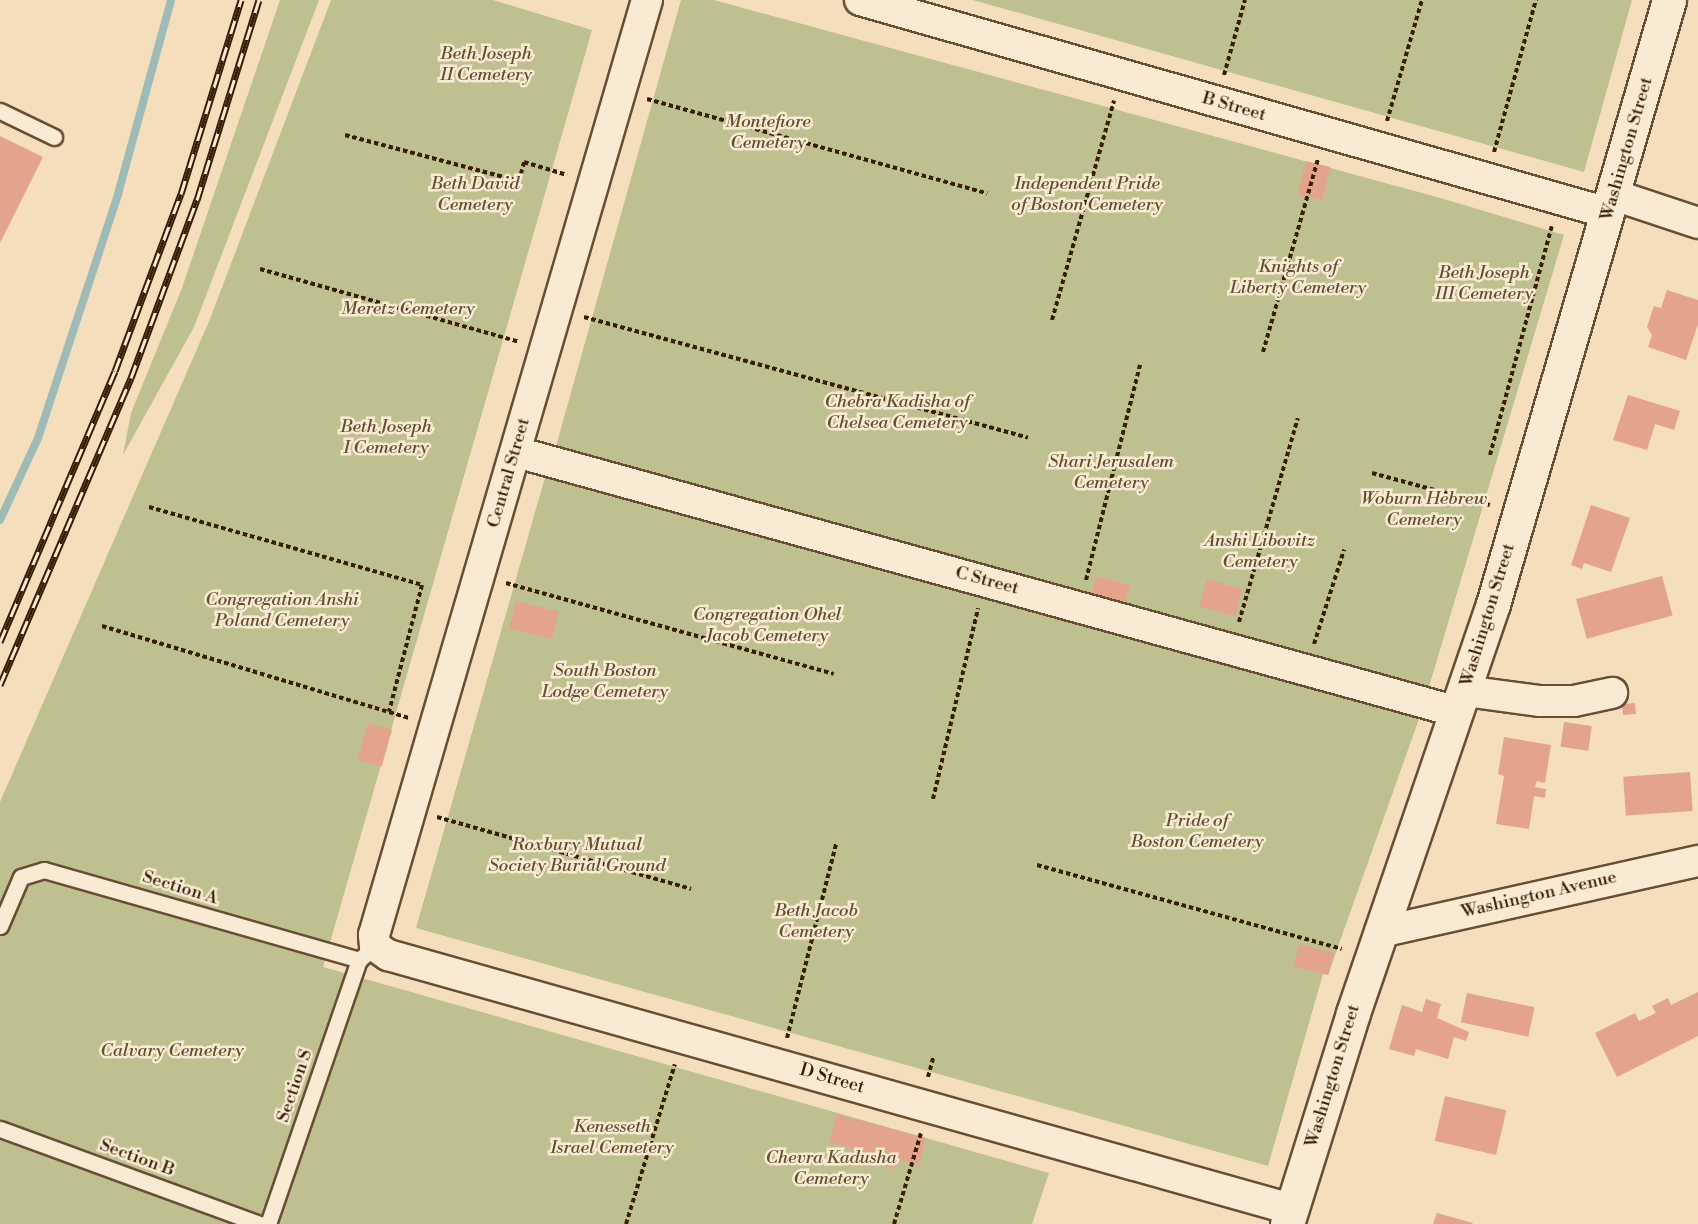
<!DOCTYPE html>
<style>
body{margin:0}
#map{position:relative;width:1698px;height:1224px;overflow:hidden;background:#f4debc;font-family:"Libre Bodoni",serif}
div>[style]{position:absolute}
.green>*{inset:0;background:#bec18f}
.stream>*{height:8px;margin:-4px;padding:0 4px;transform-origin:4px;border-radius:4px;background:#9ebbb7}
.building>*{inset:0;background:#e4a48b;transform-origin:0 0}
.path>*{height:4px;margin-top:-2px;transform-origin:0;background:repeating-linear-gradient(90deg,#391e07 0 4.5px,transparent 0 7.5px)}
.roads{filter:drop-shadow(2px 0 #684e34) drop-shadow(-2px 0 #684e34) drop-shadow(0 2px #684e34) drop-shadow(0 -2px #684e34)}
.service>*{height:15px;margin:-7.5px;padding:0 7.5px;transform-origin:7.5px;border-radius:7.5px;background:#f8ead3}
.minor>*{height:30px;margin:-15px;padding:0 15px;transform-origin:15px;border-radius:15px;background:#f8ead3}
.secondary>*{height:33px;margin:-16.5px;padding:0 16.5px;transform-origin:16.5px;border-radius:16.5px;background:#f8ead3}
.rail>*{height:7px;margin-top:-3.5px;transform-origin:0;background:repeating-linear-gradient(90deg,#f8ead3 0 14px,#391e07 0 28px);box-sizing:border-box;border-block:2px solid #391e07}
span{translate:-50% -50%;white-space:nowrap;text-align:center;line-height:1.15;-webkit-text-stroke:5px #f8ead3;paint-order:stroke}
.park-label{font-size:18px;color:#614f30;font-style:italic}
.street-label{font-size:18px;color:#391e07}
</style>
<div id="map">
<div class="green">
<i style="clip-path:polygon(280px 0,319px 0,194px 327px,123px 455px,131px 413px,182px 288px)"></i>
<i style="clip-path:polygon(331px 0,493px 0,592px 30px,323px 967px,1049px 1173px,1032px 1224px,0 1224px,0 802px,210px 319px)"></i>
<i style="clip-path:polygon(681px 0,714px 0,1444px 199px,1564px 235px,1428px 690px,556px 446px)"></i>
<i style="clip-path:polygon(973px 0,1632px 0,1584px 172px)"></i>
<i style="clip-path:polygon(546px 474px,1420px 716px,1328px 975px,1323px 974px,1268px 1166px,416px 928px)"></i>
</div>
<div class="stream">
<i style="left:0;top:520px;width:90px;rotate:-65.1deg"></i>
<i style="left:38px;top:438px;width:257px;rotate:-71.8deg"></i>
<i style="left:118px;top:194px;width:201px;rotate:-74.7deg"></i>
</div>
<div class="building">
<i style="clip-path:polygon(0 136px,43px 157px,0 243px)"></i>
<i style="left:1306px;top:161px;width:25px;height:34px;rotate:14deg"></i>
<i style="clip-path:polygon(1667px 290px,1698px 300px,1698px 324px,1686px 360px,1648px 347px,1652px 335px,1647px 327px,1654px 306px,1661px 308px)"></i>
<i style="clip-path:polygon(1628px 395px,1680px 411px,1674px 430px,1655px 424px,1647px 450px,1613px 440px)"></i>
<i style="clip-path:polygon(1591px 505px,1630px 518px,1611px 572px,1584px 563px,1582px 569px,1571px 565px)"></i>
<i style="left:1096px;top:576px;width:35px;height:19px;rotate:15deg"></i>
<i style="left:1662px;top:576px;width:41px;height:89px;rotate:75deg"></i>
<i style="left:1207px;top:579px;width:37px;height:28px;rotate:16deg"></i>
<i style="left:516px;top:601px;width:44px;height:28px;rotate:14deg"></i>
<i style="left:1635px;top:703px;width:11px;height:13px;rotate:85deg"></i>
<i style="left:1564px;top:722px;width:28px;height:25px;rotate:8deg"></i>
<i style="left:368px;top:723px;width:25px;height:38px;rotate:16deg"></i>
<i style="clip-path:polygon(1504px 737px,1551px 745px,1545px 783px,1537px 781px,1535px 787px,1546px 789px,1545px 798px,1534px 796px,1529px 829px,1496px 824px,1504px 776px,1498px 774px)"></i>
<i style="left:1690px;top:772px;width:39px;height:67px;rotate:86deg"></i>
<i style="left:1299px;top:944px;width:36px;height:23px;rotate:14deg"></i>
<i style="clip-path:polygon(1698px 992px,1698px 1036px,1617px 1077px,1595px 1033px,1635px 1013px,1639px 1021px,1656px 1013px,1652px 1006px,1668px 998px,1671px 1005px)"></i>
<i style="left:1467px;top:993px;width:69px;height:30px;rotate:12deg"></i>
<i style="clip-path:polygon(1426px 999px,1441px 1004px,1437px 1018px,1469px 1032px,1466px 1041px,1454px 1037px,1448px 1059px,1416px 1049px,1414px 1056px,1389px 1049px,1402px 1005px,1422px 1012px)"></i>
<i style="left:1445px;top:1096px;width:63px;height:46px;rotate:13deg"></i>
<i style="clip-path:polygon(837px 1114px,926px 1138px,919px 1165px,899px 1160px,896px 1169px,851px 1156px,853px 1149px,829px 1142px)"></i>
<i style="clip-path:polygon(1437px 1213px,1473px 1223px,1472px 1224px,1433px 1224px)"></i>
</div>
<div class="path">
<i style="left:1224px;top:75px;width:78px;rotate:-74.4deg"></i>
<i style="left:647px;top:99px;width:353px;rotate:15.5deg"></i>
<i style="left:1387px;top:121px;width:126px;rotate:-73.9deg"></i>
<i style="left:345px;top:135px;width:180px;rotate:14.8deg"></i>
<i style="left:519px;top:181px;width:20px;rotate:-75deg"></i>
<i style="left:524px;top:162px;width:45px;rotate:16.8deg"></i>
<i style="left:1494px;top:152px;width:158px;rotate:-74.6deg"></i>
<i style="left:260px;top:269px;width:269px;rotate:15.7deg"></i>
<i style="left:584px;top:317px;width:460px;rotate:15.2deg"></i>
<i style="left:1052px;top:320px;width:228px;rotate:-74.2deg"></i>
<i style="left:1263px;top:352px;width:201px;rotate:-74.1deg"></i>
<i style="left:1490px;top:455px;width:237px;rotate:-74.9deg"></i>
<i style="left:1372px;top:473px;width:122px;rotate:15.2deg"></i>
<i style="left:149px;top:507px;width:284px;rotate:15.9deg"></i>
<i style="left:422px;top:585px;width:131px;rotate:104.6deg"></i>
<i style="left:1086px;top:580px;width:222px;rotate:-75.9deg"></i>
<i style="left:506px;top:583px;width:340px;rotate:15.5deg"></i>
<i style="left:1239px;top:622px;width:212px;rotate:-73.9deg"></i>
<i style="left:102px;top:626px;width:320px;rotate:16.7deg"></i>
<i style="left:1314px;top:644px;width:99px;rotate:-72.3deg"></i>
<i style="left:933px;top:799px;width:196px;rotate:-76.7deg"></i>
<i style="left:437px;top:817px;width:264px;rotate:15.8deg"></i>
<i style="left:1037px;top:865px;width:316px;rotate:15.4deg"></i>
<i style="left:787px;top:1038px;width:200px;rotate:-75.8deg"></i>
<i style="left:928px;top:1077px;width:20px;rotate:-75deg"></i>
<i style="left:626px;top:1224px;width:167px;rotate:-73deg"></i>
<i style="left:894px;top:1224px;width:95px;rotate:-73.5deg"></i>
</div>
<div class="roads">
<div class="service">
<i style="left:0;top:111px;width:60px;rotate:25.7deg"></i>
<i style="left:0;top:926px;width:53px;rotate:-66.8deg"></i>
<i style="left:21px;top:877px;width:24px;rotate:-17deg"></i>
<i style="left:44px;top:870px;width:328px;rotate:15.9deg"></i>
<i style="left:359px;top:960px;width:21px;rotate:-41deg"></i>
<i style="left:0;top:1129px;width:277px;rotate:20.1deg"></i>
<i style="left:268px;top:1224px;width:279px;rotate:-71deg"></i>
</div>
<div class="minor">
<i style="left:647px;top:0;width:974px;rotate:106.28deg"></i>
<i style="left:374px;top:935px;width:11px;rotate:85deg"></i>
<i style="left:375px;top:946px;width:16px;rotate:35deg"></i>
<i style="left:388px;top:955px;width:938px;rotate:15.71deg"></i>
<i style="left:860px;top:0;width:778px;rotate:15.89deg"></i>
<i style="left:1614px;top:195px;width:89px;rotate:18.4deg"></i>
<i style="left:516px;top:452px;width:977px;rotate:15.43deg"></i>
<i style="left:1465px;top:691px;width:76px;rotate:7.6deg"></i>
<i style="left:1540px;top:701px;width:34px"></i>
<i style="left:1574px;top:701px;width:39px;rotate:-12deg"></i>
<i style="left:1380px;top:932px;width:326px;rotate:-12.6deg"></i>
</div>
<div class="secondary">
<i style="left:1287px;top:1224px;width:221px;rotate:-72.6deg"></i>
<i style="left:1353px;top:1013px;width:432px;rotate:-71.1deg"></i>
<i style="left:1493px;top:604px;width:629px;rotate:-73.75deg"></i>
</div>
</div>
<div class="rail">
<i style="left:0;top:642px;width:294px;rotate:-67deg"></i>
<i style="left:115px;top:371px;width:189px;rotate:-69.6deg"></i>
<i style="left:181px;top:194px;width:203px;rotate:-72.8deg"></i>
<i style="left:0;top:685px;width:334px;rotate:-66.9deg"></i>
<i style="left:131px;top:378px;width:190px;rotate:-69.7deg"></i>
<i style="left:197px;top:200px;width:209px;rotate:-72.8deg"></i>
</div>
<div class="park-label">
<span style="left:486px;top:65px">Beth Joseph<br>II Cemetery</span>
<span style="left:768px;top:133px">Montefiore<br>Cemetery</span>
<span style="left:475px;top:195px">Beth David<br>Cemetery</span>
<span style="left:1087px;top:195px">Independent Pride<br>of Boston Cemetery</span>
<span style="left:1298px;top:278px">Knights of<br>Liberty Cemetery</span>
<span style="left:1484px;top:284px">Beth Joseph<br>III Cemetery</span>
<span style="left:408px;top:309px">Meretz Cemetery</span>
<span style="left:897px;top:413px">Chebra Kadisha of<br>Chelsea Cemetery</span>
<span style="left:386px;top:438px">Beth Joseph<br>I Cemetery</span>
<span style="left:1111px;top:473px">Shari Jerusalem<br>Cemetery</span>
<span style="left:1424px;top:510px">Woburn Hebrew<br>Cemetery</span>
<span style="left:1260px;top:552px">Anshi Libovitz<br>Cemetery</span>
<span style="left:282px;top:611px">Congregation Anshi<br>Poland Cemetery</span>
<span style="left:767px;top:626px">Congregation Ohel<br>Jacob Cemetery</span>
<span style="left:605px;top:682px">South Boston<br>Lodge Cemetery</span>
<span style="left:1197px;top:832px">Pride of<br>Boston Cemetery</span>
<span style="left:577px;top:856px">Roxbury Mutual<br>Society Burial Ground</span>
<span style="left:816px;top:922px">Beth Jacob<br>Cemetery</span>
<span style="left:172px;top:1051px">Calvary Cemetery</span>
<span style="left:612px;top:1138px">Kenesseth<br>Israel Cemetery</span>
<span style="left:831px;top:1169px">Chevra Kadusha<br>Cemetery</span>
</div>
<div class="street-label">
<span style="left:1234px;top:107px;rotate:16deg">B Street</span>
<span style="left:1627px;top:149px;rotate:-74deg">Washington Street</span>
<span style="left:509px;top:473px;rotate:-74deg">Central Street</span>
<span style="left:987px;top:581px;rotate:15deg">C Street</span>
<span style="left:1488px;top:615px;rotate:-73deg">Washington Street</span>
<span style="left:180px;top:888px;rotate:17deg">Section A</span>
<span style="left:1539px;top:895px;rotate:-13deg">Washington Avenue</span>
<span style="left:1333px;top:1076px;rotate:-73deg">Washington Street</span>
<span style="left:832px;top:1079px;rotate:16deg">D Street</span>
<span style="left:295px;top:1086px;rotate:-71deg">Section S</span>
<span style="left:137px;top:1158px;rotate:20deg">Section B</span>
</div>
</div>
